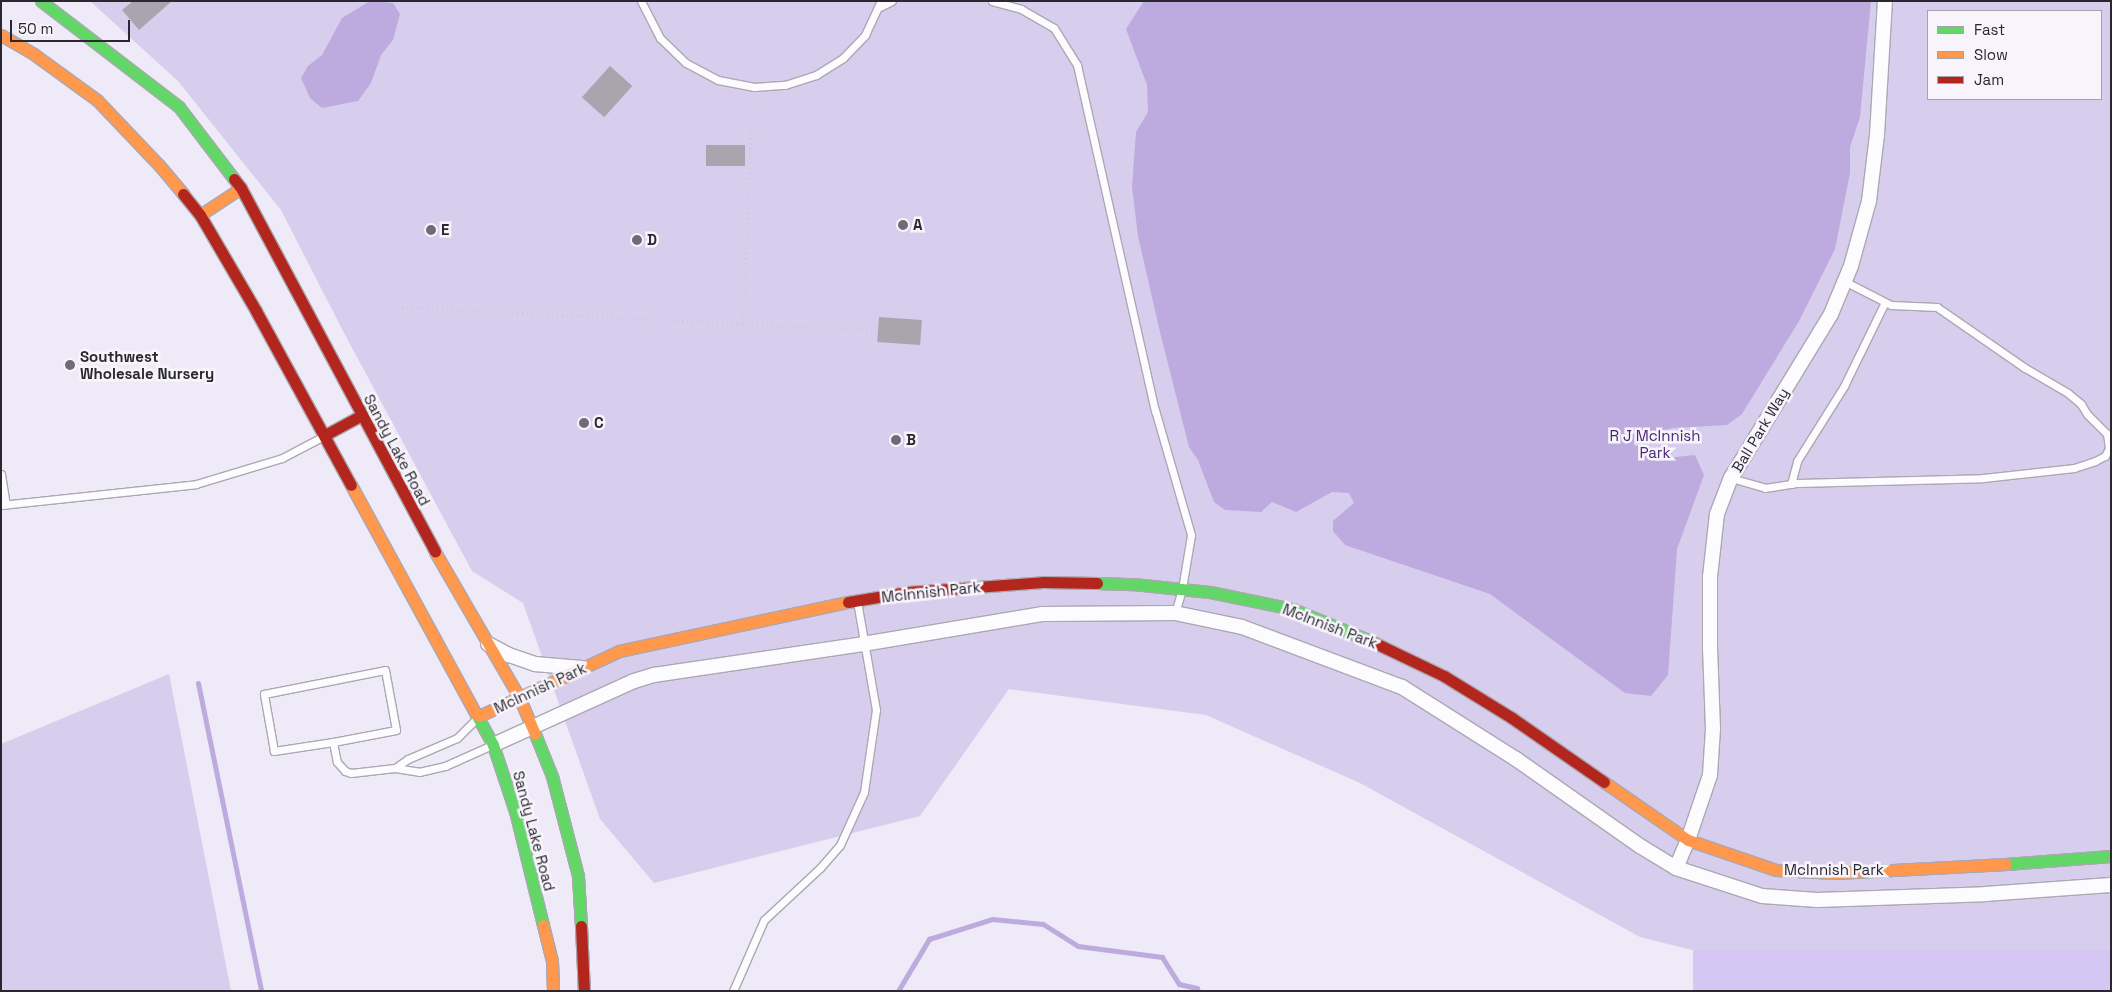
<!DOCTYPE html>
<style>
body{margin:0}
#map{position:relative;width:2112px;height:992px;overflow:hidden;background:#eeeaf7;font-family:"Space Grotesk",sans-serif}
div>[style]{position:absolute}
.green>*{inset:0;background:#d7cded}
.forest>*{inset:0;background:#d6c6f3;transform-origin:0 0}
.water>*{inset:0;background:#bdaade}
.stream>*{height:5px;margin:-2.5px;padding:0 2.5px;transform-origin:2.5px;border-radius:2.5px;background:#bdaade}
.building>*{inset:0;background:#a8a5af;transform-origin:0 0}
.path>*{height:3px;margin-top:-1.5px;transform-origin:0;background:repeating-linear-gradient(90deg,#ceccd1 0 1px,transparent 0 5px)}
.roads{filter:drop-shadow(1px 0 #aba8b2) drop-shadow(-1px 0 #aba8b2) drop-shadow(0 1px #aba8b2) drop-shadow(0 -1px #aba8b2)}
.lane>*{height:7px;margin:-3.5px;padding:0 3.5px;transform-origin:3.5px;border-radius:3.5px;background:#fcfcfe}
.street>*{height:14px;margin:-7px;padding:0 7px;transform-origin:7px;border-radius:7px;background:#fcfcfe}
.fast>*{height:11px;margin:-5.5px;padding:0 5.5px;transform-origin:5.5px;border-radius:5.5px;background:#63d668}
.slow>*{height:11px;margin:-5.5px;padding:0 5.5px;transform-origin:5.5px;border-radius:5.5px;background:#ff974d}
.jam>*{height:11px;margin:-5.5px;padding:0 5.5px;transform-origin:5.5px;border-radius:5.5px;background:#b3261e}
.dots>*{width:14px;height:14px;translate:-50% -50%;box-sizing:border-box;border:2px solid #f7f5fb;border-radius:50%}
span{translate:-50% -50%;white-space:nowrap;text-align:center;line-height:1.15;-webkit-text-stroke:5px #f7f5fb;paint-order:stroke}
.poi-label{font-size:15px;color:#2a2731;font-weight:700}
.left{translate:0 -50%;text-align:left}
.street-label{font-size:15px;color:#2a2731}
.park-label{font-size:15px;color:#4a2576}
.frame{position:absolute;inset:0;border:2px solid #2a2731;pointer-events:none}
.legend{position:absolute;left:1927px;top:10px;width:175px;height:90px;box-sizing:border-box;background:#f7f5fb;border:1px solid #a5a3aa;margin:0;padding:6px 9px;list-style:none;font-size:15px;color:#2a2731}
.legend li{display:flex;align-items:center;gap:10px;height:25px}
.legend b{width:25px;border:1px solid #a5a3aa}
.scale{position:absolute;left:10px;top:20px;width:120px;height:22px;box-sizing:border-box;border:2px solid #2a2731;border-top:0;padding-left:6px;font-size:15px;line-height:18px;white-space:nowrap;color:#2a2731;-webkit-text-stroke:4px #f7f5fb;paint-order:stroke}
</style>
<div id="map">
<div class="green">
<i style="clip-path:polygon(evenodd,90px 1px,2111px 1px,2111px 952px,1692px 950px,1640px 937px,1360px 783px,1206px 715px,1009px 689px,920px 816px,654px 883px,600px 819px,523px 603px,472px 571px,343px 331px,281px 210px,178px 81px,90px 1px,1928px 11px,2101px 11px,2101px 99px,1928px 99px,1928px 11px)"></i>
<i style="clip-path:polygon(169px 674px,231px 991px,1px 991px,1px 744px)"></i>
</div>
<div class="forest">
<i style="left:1693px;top:950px;width:418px;height:42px"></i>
</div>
<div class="water">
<i style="clip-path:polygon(370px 1px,393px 3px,400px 14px,393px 40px,381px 55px,371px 83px,358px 101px,322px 108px,310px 98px,301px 78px,308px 66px,322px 55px,342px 18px)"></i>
<i style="clip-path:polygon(1144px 1px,1871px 1px,1860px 117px,1850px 147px,1850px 173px,1835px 249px,1799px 321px,1742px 414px,1727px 425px,1673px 428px,1640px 435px,1633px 445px,1664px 452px,1669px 461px,1676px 457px,1695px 455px,1704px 475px,1677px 549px,1668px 675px,1651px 696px,1625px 693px,1490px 594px,1345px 545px,1333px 531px,1333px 521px,1354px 503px,1349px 493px,1332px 492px,1296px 512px,1272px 502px,1261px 512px,1225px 510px,1214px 502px,1198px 460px,1189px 447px,1160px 332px,1138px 236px,1132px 187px,1136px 132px,1148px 112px,1147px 85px,1126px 29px)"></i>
</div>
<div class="stream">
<i style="left:198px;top:683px;width:314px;rotate:78.4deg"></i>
<i style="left:898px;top:991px;width:61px;rotate:-59.2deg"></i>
<i style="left:929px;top:939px;width:66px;rotate:-17.6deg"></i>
<i style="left:992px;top:919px;width:51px;rotate:5.6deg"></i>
<i style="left:1043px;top:924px;width:41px;rotate:32.2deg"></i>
<i style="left:1078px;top:946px;width:85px;rotate:7.5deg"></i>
<i style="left:1162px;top:957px;width:32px;rotate:58deg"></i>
<i style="left:1179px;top:984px;width:18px;rotate:13deg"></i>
<i style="left:1197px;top:988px;width:3px;rotate:72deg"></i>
</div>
<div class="building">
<i style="clip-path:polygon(133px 1px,172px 1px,139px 30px,122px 10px)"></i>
<i style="left:610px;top:66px;width:30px;height:42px;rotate:42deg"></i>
<i style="left:745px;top:145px;width:21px;height:39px;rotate:90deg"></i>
<i style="left:879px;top:317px;width:43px;height:25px;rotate:4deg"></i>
</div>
<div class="path">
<i style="left:402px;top:307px;width:477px;rotate:2.8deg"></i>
<i style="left:743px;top:323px;width:225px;rotate:-87.5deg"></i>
</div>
<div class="roads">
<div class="lane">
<i style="left:641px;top:1px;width:42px;rotate:62.8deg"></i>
<i style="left:660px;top:38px;width:36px;rotate:44deg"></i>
<i style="left:686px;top:63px;width:36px;rotate:28deg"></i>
<i style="left:718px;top:80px;width:37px;rotate:11deg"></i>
<i style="left:754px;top:87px;width:31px;rotate:-4deg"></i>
<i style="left:785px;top:85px;width:33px;rotate:-18deg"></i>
<i style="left:816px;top:75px;width:32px;rotate:-32deg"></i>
<i style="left:843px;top:58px;width:32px;rotate:-46deg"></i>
<i style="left:865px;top:35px;width:38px;rotate:-65deg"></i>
<i style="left:992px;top:1px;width:30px;rotate:15deg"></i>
<i style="left:1021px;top:9px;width:38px;rotate:30deg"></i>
<i style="left:1054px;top:28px;width:44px;rotate:58.1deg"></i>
<i style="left:1077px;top:65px;width:354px;rotate:77.3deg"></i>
<i style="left:1155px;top:410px;width:130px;rotate:73.9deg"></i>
<i style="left:1191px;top:535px;width:55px;rotate:99.5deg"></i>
<i style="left:1182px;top:589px;width:25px;rotate:106deg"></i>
<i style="left:880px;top:7px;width:13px;rotate:-27deg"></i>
<i style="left:1px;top:474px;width:31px;rotate:81deg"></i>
<i style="left:1731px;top:478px;width:35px;rotate:16deg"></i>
<i style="left:1765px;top:488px;width:33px;rotate:-9deg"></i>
<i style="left:1798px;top:483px;width:185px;rotate:-1.5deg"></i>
<i style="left:1983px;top:478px;width:92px;rotate:-6.3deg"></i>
<i style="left:2074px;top:468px;width:22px;rotate:-18deg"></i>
<i style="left:2095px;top:461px;width:11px;rotate:-27deg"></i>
<i style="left:2105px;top:456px;width:9px;rotate:-63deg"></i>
<i style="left:2109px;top:448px;width:14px;rotate:-98deg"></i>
<i style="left:2107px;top:434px;width:28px;rotate:-135deg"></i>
<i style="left:2087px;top:414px;width:12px;rotate:-121deg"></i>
<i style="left:2081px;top:404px;width:17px;rotate:-140deg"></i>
<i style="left:2068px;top:393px;width:50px;rotate:-149.8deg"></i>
<i style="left:2025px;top:368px;width:107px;rotate:-145.3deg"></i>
<i style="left:1937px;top:307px;width:46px;rotate:-177.5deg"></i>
<i style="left:1891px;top:305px;width:53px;rotate:-152.9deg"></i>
<i style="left:1791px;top:484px;width:24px;rotate:-75deg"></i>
<i style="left:1797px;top:461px;width:89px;rotate:-57.9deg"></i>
<i style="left:1844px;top:386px;width:93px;rotate:-64deg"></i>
<i style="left:1px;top:505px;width:196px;rotate:-6.1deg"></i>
<i style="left:196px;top:484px;width:90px;rotate:-16.8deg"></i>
<i style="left:282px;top:458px;width:45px;rotate:-27.7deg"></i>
<i style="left:333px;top:742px;width:60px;rotate:171.3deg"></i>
<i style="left:274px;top:751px;width:58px;rotate:-100deg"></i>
<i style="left:264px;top:694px;width:123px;rotate:-11.2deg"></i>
<i style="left:385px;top:670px;width:61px;rotate:79.6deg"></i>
<i style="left:396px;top:730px;width:64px;rotate:169.2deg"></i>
<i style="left:333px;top:742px;width:20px;rotate:79deg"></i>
<i style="left:337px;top:762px;width:12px;rotate:48deg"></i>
<i style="left:345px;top:771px;width:6px;rotate:18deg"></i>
<i style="left:351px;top:773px;width:44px;rotate:-6.5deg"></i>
<i style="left:395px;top:768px;width:24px;rotate:9deg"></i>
<i style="left:419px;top:772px;width:27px;rotate:-13deg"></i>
<i style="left:445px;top:766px;width:49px;rotate:-24deg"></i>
<i style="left:395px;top:768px;width:16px;rotate:-35deg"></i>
<i style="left:408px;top:759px;width:53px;rotate:-23.2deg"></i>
<i style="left:457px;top:738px;width:28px;rotate:-45deg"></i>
<i style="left:733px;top:991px;width:77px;rotate:-66.4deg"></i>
<i style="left:764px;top:920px;width:76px;rotate:-42.9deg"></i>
<i style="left:820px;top:868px;width:30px;rotate:-49deg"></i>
<i style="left:840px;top:845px;width:58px;rotate:-65.6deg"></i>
<i style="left:864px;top:792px;width:83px;rotate:-81.7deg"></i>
<i style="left:876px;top:710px;width:111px;rotate:-99.9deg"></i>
</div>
<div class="street">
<i style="left:488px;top:644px;width:24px;rotate:28deg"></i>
<i style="left:509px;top:655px;width:28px;rotate:19deg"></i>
<i style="left:535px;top:664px;width:47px;rotate:4.9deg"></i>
<i style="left:493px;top:745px;width:155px;rotate:-24.4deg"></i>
<i style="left:634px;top:681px;width:21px;rotate:-17deg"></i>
<i style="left:654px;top:675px;width:211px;rotate:-8.4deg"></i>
<i style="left:863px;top:644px;width:181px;rotate:-9.5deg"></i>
<i style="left:1042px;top:614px;width:133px;rotate:-0.4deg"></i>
<i style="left:1175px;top:613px;width:68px;rotate:11.8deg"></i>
<i style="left:1242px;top:627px;width:171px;rotate:20.6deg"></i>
<i style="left:1402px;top:687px;width:135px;rotate:32.3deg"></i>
<i style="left:1516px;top:759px;width:151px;rotate:35.1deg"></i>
<i style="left:1640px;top:846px;width:42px;rotate:31.4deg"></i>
<i style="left:1676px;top:868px;width:90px;rotate:18deg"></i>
<i style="left:1762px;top:896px;width:55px;rotate:4.2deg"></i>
<i style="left:1817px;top:900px;width:168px;rotate:-2deg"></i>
<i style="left:1985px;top:894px;width:126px;rotate:-4.1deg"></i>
<i style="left:1676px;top:868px;width:30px;rotate:-67deg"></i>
<i style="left:1688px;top:840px;width:69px;rotate:-71.3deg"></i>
<i style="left:1710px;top:775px;width:46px;rotate:-86.3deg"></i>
<i style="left:1713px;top:729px;width:81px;rotate:-92.1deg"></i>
<i style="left:1710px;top:648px;width:71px;rotate:-90deg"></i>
<i style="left:1710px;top:577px;width:63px;rotate:-83.7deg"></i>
<i style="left:1717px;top:514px;width:39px;rotate:-69deg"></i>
<i style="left:1731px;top:478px;width:192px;rotate:-58.6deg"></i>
<i style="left:1831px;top:314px;width:52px;rotate:-67.4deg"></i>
<i style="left:1851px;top:266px;width:67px;rotate:-74.5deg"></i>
<i style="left:1869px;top:201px;width:66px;rotate:-83.1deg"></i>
<i style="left:1877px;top:135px;width:134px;rotate:-86.6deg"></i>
</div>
<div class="fast">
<i style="left:41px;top:1px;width:174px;rotate:37.5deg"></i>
<i style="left:179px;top:107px;width:91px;rotate:52.6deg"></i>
<i style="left:1097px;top:583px;width:36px;rotate:2deg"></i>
<i style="left:1133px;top:584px;width:77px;rotate:5.9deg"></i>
<i style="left:1210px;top:592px;width:85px;rotate:11.6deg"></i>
<i style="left:1293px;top:609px;width:87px;rotate:22.4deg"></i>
<i style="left:476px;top:714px;width:35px;rotate:61deg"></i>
<i style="left:493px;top:745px;width:70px;rotate:71.6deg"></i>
<i style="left:515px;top:811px;width:117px;rotate:76.2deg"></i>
<i style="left:535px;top:734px;width:45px;rotate:68deg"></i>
<i style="left:552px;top:776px;width:103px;rotate:75.4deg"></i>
<i style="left:578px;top:876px;width:50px;rotate:86.6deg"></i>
<i style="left:2006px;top:864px;width:105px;rotate:-4.4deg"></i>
</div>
<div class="slow">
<i style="left:1px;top:35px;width:39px;rotate:30deg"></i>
<i style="left:35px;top:55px;width:77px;rotate:36deg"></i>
<i style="left:97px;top:100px;width:90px;rotate:46.4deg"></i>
<i style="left:159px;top:165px;width:38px;rotate:50deg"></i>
<i style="left:200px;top:215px;width:49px;rotate:-33.4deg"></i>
<i style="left:351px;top:485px;width:261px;rotate:61.4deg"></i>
<i style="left:435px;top:552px;width:168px;rotate:59.9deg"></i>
<i style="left:519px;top:697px;width:40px;rotate:66.6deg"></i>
<i style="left:479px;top:716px;width:154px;rotate:-24.9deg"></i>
<i style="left:619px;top:651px;width:234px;rotate:-12.1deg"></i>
<i style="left:1604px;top:782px;width:102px;rotate:34.6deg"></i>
<i style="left:1688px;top:840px;width:93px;rotate:18.8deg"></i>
<i style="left:1776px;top:870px;width:61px;rotate:2.8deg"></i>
<i style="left:1837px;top:873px;width:169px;rotate:-3deg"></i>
<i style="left:543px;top:925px;width:37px;rotate:76deg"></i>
<i style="left:552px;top:961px;width:30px;rotate:88deg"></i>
</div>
<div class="jam">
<i style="left:234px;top:179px;width:11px;rotate:52deg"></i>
<i style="left:241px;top:188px;width:412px;rotate:61.9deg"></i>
<i style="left:183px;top:194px;width:27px;rotate:51deg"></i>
<i style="left:200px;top:215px;width:111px;rotate:59.7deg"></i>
<i style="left:256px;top:311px;width:198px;rotate:61.4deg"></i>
<i style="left:325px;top:435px;width:42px;rotate:-28.4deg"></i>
<i style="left:848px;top:602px;width:61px;rotate:-9.5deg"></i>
<i style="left:908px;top:592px;width:135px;rotate:-4.2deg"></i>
<i style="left:1043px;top:582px;width:54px;rotate:1.1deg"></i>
<i style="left:1373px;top:642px;width:79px;rotate:25.6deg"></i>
<i style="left:1444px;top:676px;width:80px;rotate:31.7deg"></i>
<i style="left:1512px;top:718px;width:112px;rotate:34.8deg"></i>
<i style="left:581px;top:926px;width:65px;rotate:87.4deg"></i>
</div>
</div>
<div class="dots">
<i style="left:903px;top:225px;background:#6f6b76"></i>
<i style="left:431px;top:230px;background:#6f6b76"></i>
<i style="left:637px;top:240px;background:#6f6b76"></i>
<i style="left:70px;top:365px;background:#6f6b76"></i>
<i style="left:584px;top:423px;background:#6f6b76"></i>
<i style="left:896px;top:440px;background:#6f6b76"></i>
</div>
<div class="poi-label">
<span class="left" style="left:913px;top:225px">A</span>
<span class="left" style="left:441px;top:230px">E</span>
<span class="left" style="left:647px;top:240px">D</span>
<span class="left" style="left:80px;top:365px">Southwest<br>Wholesale Nursery</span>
<span class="left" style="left:594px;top:423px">C</span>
<span class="left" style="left:906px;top:440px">B</span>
</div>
<div class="street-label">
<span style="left:1760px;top:430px;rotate:-59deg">Ball Park Way</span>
<span style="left:397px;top:450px;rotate:62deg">Sandy Lake Road</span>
<span style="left:931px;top:592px;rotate:-6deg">McInnish Park</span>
<span style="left:1330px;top:626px;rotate:21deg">McInnish Park</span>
<span style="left:540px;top:688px;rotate:-25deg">McInnish Park</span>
<span style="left:534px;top:831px;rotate:75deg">Sandy Lake Road</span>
<span style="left:1834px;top:870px">McInnish Park</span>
</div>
<div class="park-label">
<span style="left:1655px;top:444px">R J McInnish<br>Park</span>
</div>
<div class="frame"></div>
<ul class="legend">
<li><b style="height:6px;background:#63d668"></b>Fast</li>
<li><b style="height:6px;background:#ff974d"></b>Slow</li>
<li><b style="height:6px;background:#b3261e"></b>Jam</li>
</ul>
<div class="scale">50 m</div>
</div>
